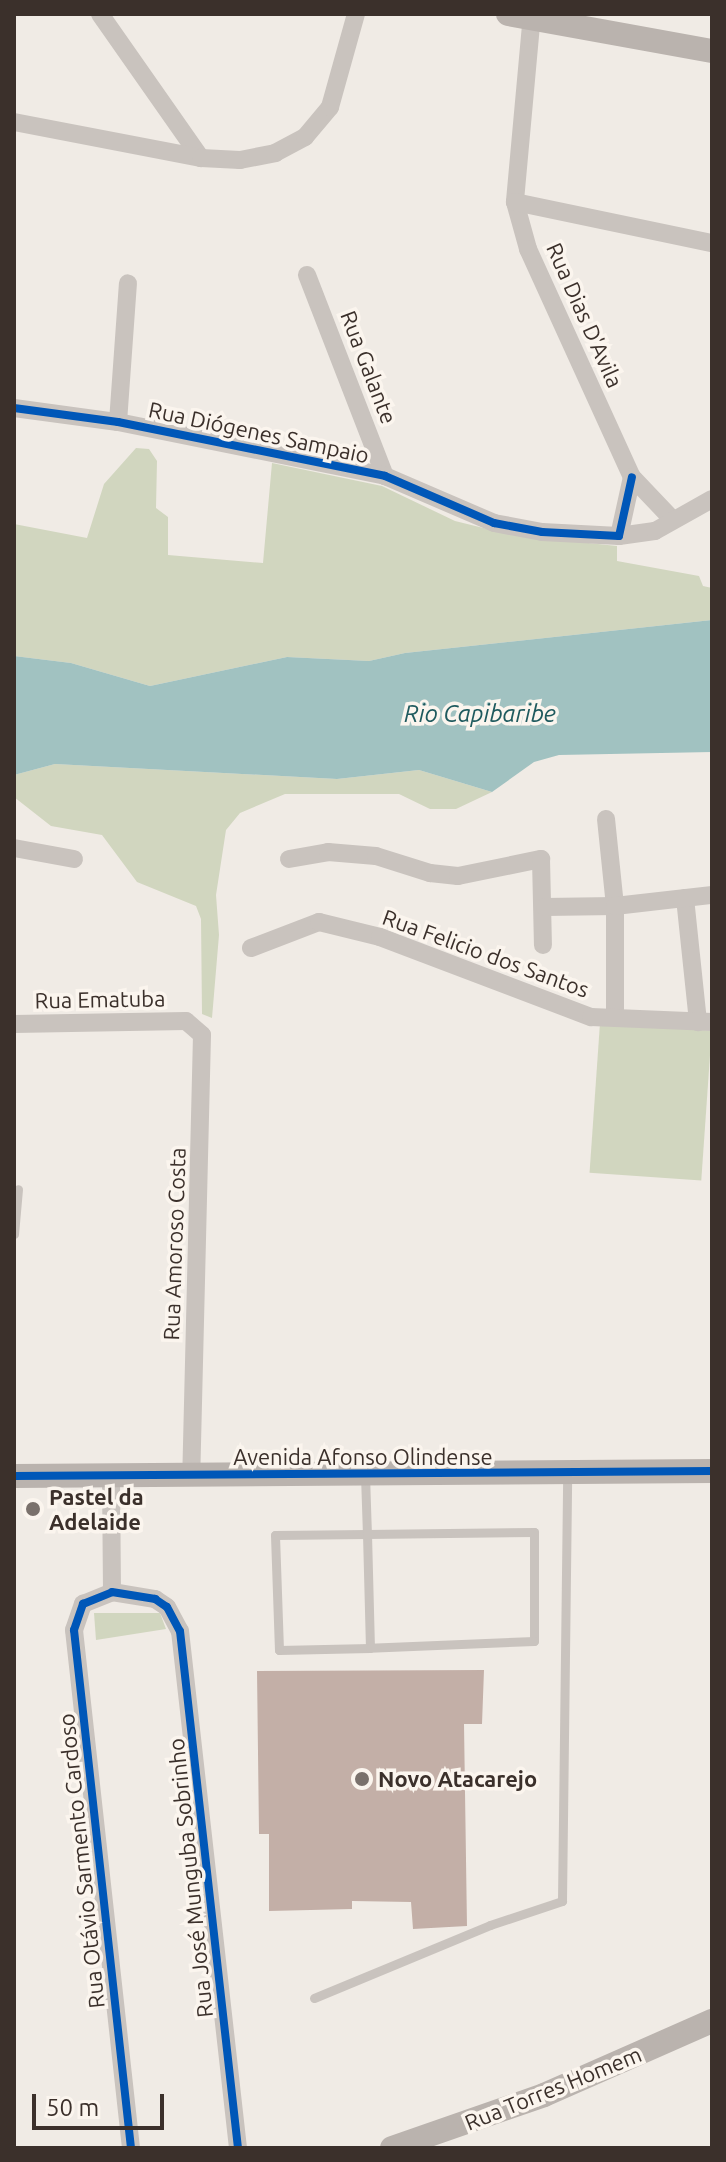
<!DOCTYPE html>
<meta charset="utf-8">
<style>
body{margin:0}
#map{position:relative;width:726px;height:2162px;overflow:hidden;background:#f0ebe5;font-family:Ubuntu,sans-serif}
div>[style]{position:absolute}
.green>*{inset:0;background:#d1d6bf;transform-origin:0 0}
.water>*{inset:0;background:#a1c2c1}
.building>*{inset:0;background:#c3afa7}
.lane>*{height:9px;margin:-4.5px;padding:0 4.5px;transform-origin:4.5px;border-radius:4.5px;background:#c9c3be}
.street>*{height:18px;margin:-9px;padding:0 9px;transform-origin:9px;border-radius:9px;background:#c9c3be}
.secondary>*{height:24px;margin:-12px;padding:0 12px;transform-origin:12px;border-radius:12px;background:#bab3ae}
.cycleway>*{height:8px;margin:-4px;padding:0 4px;transform-origin:4px;border-radius:4px;background:#0057b8}
.dots>*{width:22px;height:22px;translate:-50% -50%;box-sizing:border-box;border:4px solid #fbf5ee;border-radius:50%}
span{translate:-50% -50%;white-space:nowrap;text-align:center;line-height:1.15;-webkit-text-stroke:7px #fbf5ee;paint-order:stroke}
.street-label{font-size:22px;color:#3b302b}
.poi-label{font-size:22px;color:#3b302b;font-weight:700}
.left{translate:0 -50%;text-align:left}
.water-label{font-size:24px;color:#1f5a5e;font-style:italic}
.frame{position:absolute;inset:0;border:16px solid #3b302b;pointer-events:none}
.scale{position:absolute;left:32px;top:2094px;width:132px;height:36px;box-sizing:border-box;border:4px solid #3b302b;border-top:0;padding-left:10px;font-size:24px;line-height:28px;white-space:nowrap;color:#3b302b;-webkit-text-stroke:6px #fbf5ee;paint-order:stroke}
</style>
<div id="map">
<div class="green">
<i style="clip-path:polygon(136px 448px,149px 449px,157px 461px,156px 508px,168px 517px,168px 555px,263px 563px,272px 463px,382px 486px,455px 521px,512px 535px,617px 546px,617px 561px,699px 576px,703px 586px,712px 588px,712px 620px,405px 653px,369px 661px,287px 657px,150px 686px,71px 663px,14px 656px,14px 524px,87px 538px,104px 484px)"></i>
<i style="clip-path:polygon(55px 764px,337px 779px,419px 770px,492px 792px,456px 809px,430px 809px,399px 794px,285px 794px,240px 813px,226px 830px,216px 895px,219px 935px,212px 1018px,202px 1014px,201px 919px,196px 906px,137px 882px,102px 835px,51px 826px,14px 797px,14px 775px)"></i>
<i style="left:600px;top:1023px;width:112px;height:150px;rotate:4deg"></i>
<i style="clip-path:polygon(94px 1613px,160px 1613px,166px 1629px,96px 1640px)"></i>
</div>
<div class="water">
<i style="clip-path:polygon(712px 620px,712px 752px,559px 755px,534px 762px,492px 792px,419px 770px,337px 779px,55px 764px,14px 775px,14px 656px,71px 663px,150px 686px,287px 657px,369px 661px,405px 653px)"></i>
</div>
<div class="building">
<i style="clip-path:polygon(484px 1670px,482px 1724px,464px 1724px,467px 1926px,413px 1929px,411px 1902px,352px 1901px,352px 1909px,269px 1911px,269px 1834px,259px 1834px,257px 1671px)"></i>
</div>
<div class="lane">
<i style="left:14px;top:1234px;width:45px;rotate:-84.9deg"></i>
<i style="left:365px;top:1475px;width:59px;rotate:88.1deg"></i>
<i style="left:367px;top:1534px;width:114px;rotate:88.5deg"></i>
<i style="left:370px;top:1648px;width:91px;rotate:178.7deg"></i>
<i style="left:279px;top:1650px;width:115px;rotate:-92deg"></i>
<i style="left:275px;top:1535px;width:92px;rotate:-0.6deg"></i>
<i style="left:367px;top:1534px;width:167px;rotate:-0.7deg"></i>
<i style="left:534px;top:1532px;width:109px;rotate:90deg"></i>
<i style="left:534px;top:1641px;width:164px;rotate:177.6deg"></i>
<i style="left:314px;top:1998px;width:191px;rotate:-22.5deg"></i>
<i style="left:490px;top:1925px;width:76px;rotate:-18.4deg"></i>
<i style="left:562px;top:1901px;width:428px;rotate:-89.3deg"></i>
</div>
<div class="street">
<i style="left:100px;top:14px;width:176px;rotate:55deg"></i>
<i style="left:532px;top:14px;width:189px;rotate:95.2deg"></i>
<i style="left:515px;top:202px;width:49px;rotate:74.5deg"></i>
<i style="left:528px;top:249px;width:251px;rotate:65.5deg"></i>
<i style="left:632px;top:477px;width:58px;rotate:46.4deg"></i>
<i style="left:14px;top:122px;width:190px;rotate:10.9deg"></i>
<i style="left:201px;top:158px;width:39px;rotate:3deg"></i>
<i style="left:240px;top:160px;width:36px;rotate:-11deg"></i>
<i style="left:275px;top:153px;width:34px;rotate:-28deg"></i>
<i style="left:305px;top:137px;width:39px;rotate:-50deg"></i>
<i style="left:330px;top:107px;width:97px;rotate:-74.4deg"></i>
<i style="left:515px;top:202px;width:201px;rotate:11.8deg"></i>
<i style="left:307px;top:275px;width:216px;rotate:68.8deg"></i>
<i style="left:14px;top:408px;width:105px;rotate:7.7deg"></i>
<i style="left:118px;top:422px;width:272px;rotate:11.4deg"></i>
<i style="left:385px;top:476px;width:119px;rotate:23.3deg"></i>
<i style="left:494px;top:523px;width:49px;rotate:10.6deg"></i>
<i style="left:542px;top:532px;width:77px;rotate:3deg"></i>
<i style="left:619px;top:536px;width:60px;rotate:-77.6deg"></i>
<i style="left:118px;top:422px;width:139px;rotate:-85.9deg"></i>
<i style="left:619px;top:536px;width:36px;rotate:-8deg"></i>
<i style="left:655px;top:531px;width:65px;rotate:-29.3deg"></i>
<i style="left:606px;top:819px;width:87px;rotate:84.1deg"></i>
<i style="left:615px;top:906px;width:112px;rotate:90deg"></i>
<i style="left:14px;top:848px;width:61px;rotate:10.4deg"></i>
<i style="left:289px;top:859px;width:40px;rotate:-10deg"></i>
<i style="left:328px;top:852px;width:48px;rotate:4.8deg"></i>
<i style="left:376px;top:856px;width:57px;rotate:17.5deg"></i>
<i style="left:430px;top:873px;width:28px;rotate:6deg"></i>
<i style="left:458px;top:876px;width:85px;rotate:-11.6deg"></i>
<i style="left:541px;top:859px;width:86px;rotate:88.7deg"></i>
<i style="left:685px;top:898px;width:125px;rotate:84deg"></i>
<i style="left:545px;top:907px;width:70px;rotate:-0.8deg"></i>
<i style="left:615px;top:906px;width:98px;rotate:-6.5deg"></i>
<i style="left:251px;top:948px;width:73px;rotate:-20.9deg"></i>
<i style="left:319px;top:922px;width:63px;rotate:13.8deg"></i>
<i style="left:380px;top:937px;width:226px;rotate:20.8deg"></i>
<i style="left:591px;top:1017px;width:121px;rotate:2.4deg"></i>
<i style="left:14px;top:1024px;width:172px;rotate:-1deg"></i>
<i style="left:186px;top:1021px;width:21px;rotate:41deg"></i>
<i style="left:202px;top:1035px;width:441px;rotate:91.4deg"></i>
<i style="left:111px;top:1477px;width:115px;rotate:89.5deg"></i>
<i style="left:131px;top:2148px;width:521px;rotate:-96.28deg"></i>
<i style="left:74px;top:1630px;width:28px;rotate:-71deg"></i>
<i style="left:83px;top:1604px;width:31px;rotate:-22deg"></i>
<i style="left:112px;top:1592px;width:44px;rotate:9.2deg"></i>
<i style="left:155px;top:1599px;width:14px;rotate:34deg"></i>
<i style="left:167px;top:1607px;width:27px;rotate:62deg"></i>
<i style="left:180px;top:1631px;width:520px;rotate:83.6deg"></i>
</div>
<div class="secondary">
<i style="left:508px;top:14px;width:207px;rotate:10.3deg"></i>
<i style="left:14px;top:1476px;width:698px;rotate:-0.41deg"></i>
<i style="left:392px;top:2148px;width:161px;rotate:-19.2deg"></i>
<i style="left:544px;top:2095px;width:184px;rotate:-23.8deg"></i>
</div>
<div class="cycleway">
<i style="left:14px;top:408px;width:105px;rotate:7.7deg"></i>
<i style="left:118px;top:422px;width:272px;rotate:11.4deg"></i>
<i style="left:385px;top:476px;width:119px;rotate:23.3deg"></i>
<i style="left:494px;top:523px;width:49px;rotate:10.6deg"></i>
<i style="left:542px;top:532px;width:77px;rotate:3deg"></i>
<i style="left:619px;top:536px;width:60px;rotate:-77.6deg"></i>
<i style="left:14px;top:1476px;width:698px;rotate:-0.41deg"></i>
<i style="left:131px;top:2148px;width:521px;rotate:-96.28deg"></i>
<i style="left:74px;top:1630px;width:28px;rotate:-71deg"></i>
<i style="left:83px;top:1604px;width:31px;rotate:-22deg"></i>
<i style="left:112px;top:1592px;width:44px;rotate:9.2deg"></i>
<i style="left:155px;top:1599px;width:14px;rotate:34deg"></i>
<i style="left:167px;top:1607px;width:27px;rotate:62deg"></i>
<i style="left:180px;top:1631px;width:520px;rotate:83.6deg"></i>
</div>
<div class="dots">
<i style="left:33px;top:1509px;background:#7a716c"></i>
<i style="left:362px;top:1779px;background:#7a716c"></i>
</div>
<div class="street-label">
<span style="left:585px;top:315px;rotate:66deg">Rua Dias D'Avila</span>
<span style="left:369px;top:367px;rotate:69deg">Rua Galante</span>
<span style="left:259px;top:432px;rotate:12deg">Rua Diógenes Sampaio</span>
<span style="left:486px;top:953px;rotate:20deg">Rua Felicio dos Santos</span>
<span style="left:100px;top:999px;rotate:-1deg">Rua Ematuba</span>
<span style="left:174px;top:1244px;rotate:-88deg">Rua Amoroso Costa</span>
<span style="left:363px;top:1457px">Avenida Afonso Olindense</span>
<span style="left:81px;top:1861px;rotate:-96deg">Rua Otávio Sarmento Cardoso</span>
<span style="left:190px;top:1878px;rotate:-96deg">Rua José Munguba Sobrinho</span>
<span style="left:553px;top:2088px;rotate:-22deg">Rua Torres Homem</span>
</div>
<div class="poi-label">
<span class="left" style="left:49px;top:1509px">Pastel da<br>Adelaide</span>
<span class="left" style="left:378px;top:1779px">Novo Atacarejo</span>
</div>
<div class="water-label">
<span style="left:480px;top:714px">Rio Capibaribe</span>
</div>
<div class="frame"></div>
<div class="scale">50 m</div>
</div>
